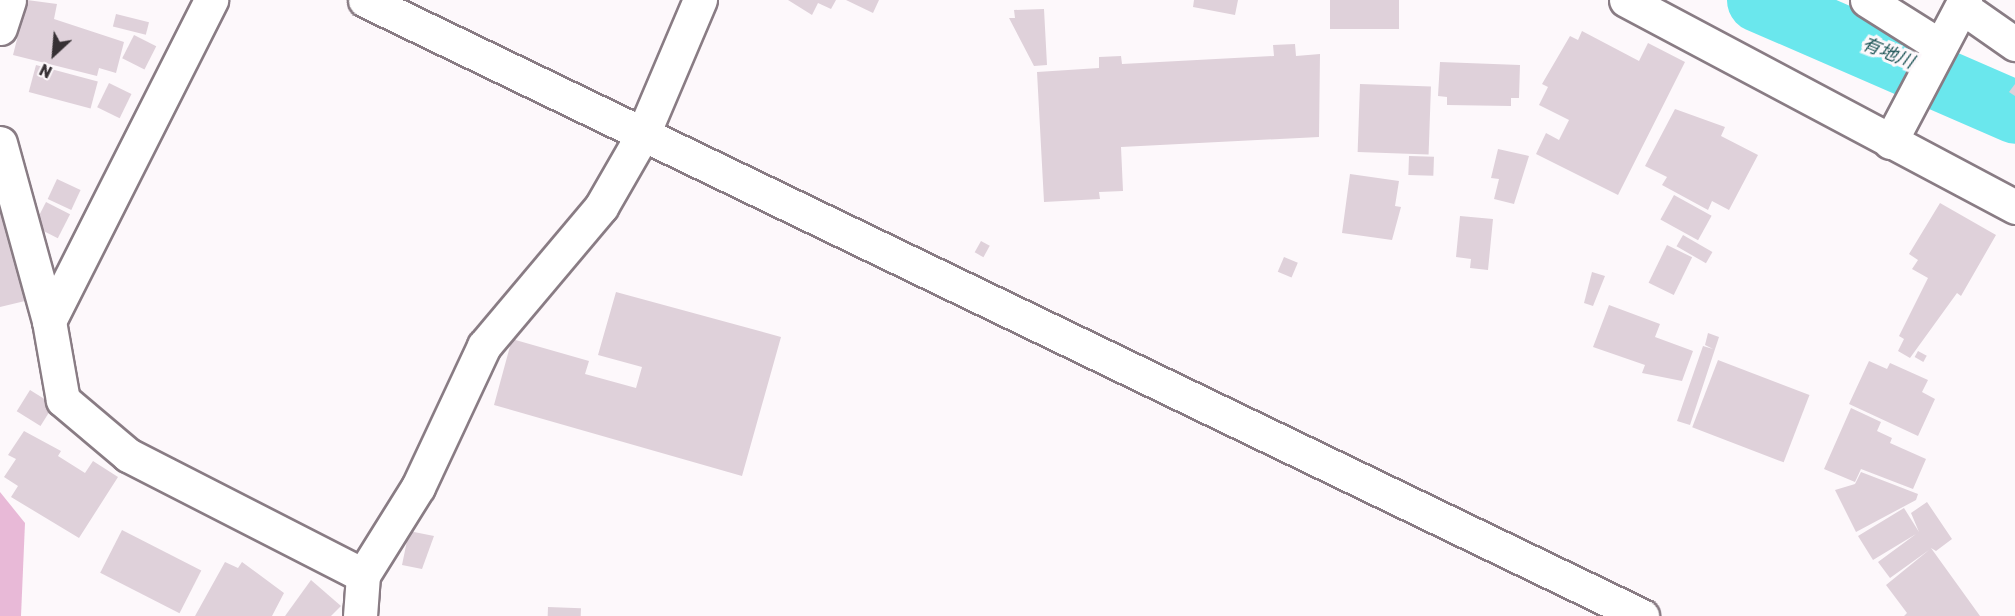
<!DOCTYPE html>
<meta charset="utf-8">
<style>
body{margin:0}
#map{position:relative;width:2015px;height:616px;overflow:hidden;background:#fdf8fb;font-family:Rubik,"Noto Sans JP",sans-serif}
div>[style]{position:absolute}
.green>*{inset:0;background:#e8b9d7}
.river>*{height:63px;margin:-31.5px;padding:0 31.5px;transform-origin:31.5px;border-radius:31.5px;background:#6ae7ed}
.building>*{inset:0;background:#dfd1da;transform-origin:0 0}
.roads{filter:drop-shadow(2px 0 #897c84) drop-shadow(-2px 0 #897c84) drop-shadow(0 2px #897c84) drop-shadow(0 -2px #897c84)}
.minor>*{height:33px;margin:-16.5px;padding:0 16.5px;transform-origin:16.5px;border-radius:16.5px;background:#fff}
span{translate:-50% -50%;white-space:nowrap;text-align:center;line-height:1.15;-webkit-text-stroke:6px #fdf8fb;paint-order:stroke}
.water-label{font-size:18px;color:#1d5456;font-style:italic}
.north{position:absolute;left:24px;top:24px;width:60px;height:60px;-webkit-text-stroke:4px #fdf8fb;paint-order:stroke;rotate:206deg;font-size:16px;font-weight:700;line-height:24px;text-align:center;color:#363034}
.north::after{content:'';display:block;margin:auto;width:21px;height:27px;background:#363034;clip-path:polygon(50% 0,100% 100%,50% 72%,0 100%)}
</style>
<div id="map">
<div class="green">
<i style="clip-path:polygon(0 492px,25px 523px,21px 616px,0 616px)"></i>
</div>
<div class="river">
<i style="left:1758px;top:0;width:280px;rotate:23.5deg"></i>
</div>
<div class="building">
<i style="clip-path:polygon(27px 0,57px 4px,54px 19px,124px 42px,116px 73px,99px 68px,97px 76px,13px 55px)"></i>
<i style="clip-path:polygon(788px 0,836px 0,831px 9px,818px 3px,812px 15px)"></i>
<i style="clip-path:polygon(846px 0,879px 0,873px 13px)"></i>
<i style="clip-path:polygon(1194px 0,1238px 0,1235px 15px,1193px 7px)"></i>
<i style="left:1330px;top:0;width:69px;height:29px"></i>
<i style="clip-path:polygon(1044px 9px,1047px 65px,1034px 66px,1009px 18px,1015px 18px,1014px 10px)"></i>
<i style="left:116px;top:14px;width:34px;height:13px;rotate:14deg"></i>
<i style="clip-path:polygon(1582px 31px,1639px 61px,1648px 43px,1685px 62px,1618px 195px,1536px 154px,1546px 133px,1559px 140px,1569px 120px,1539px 105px,1548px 87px,1542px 84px,1570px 36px,1578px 40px)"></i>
<i style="left:134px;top:35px;width:25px;height:26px;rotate:27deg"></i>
<i style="clip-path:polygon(1295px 44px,1296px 56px,1320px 54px,1319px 137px,1121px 147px,1123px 191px,1099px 192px,1100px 199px,1044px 202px,1037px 72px,1099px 68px,1099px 57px,1121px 56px,1122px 64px,1274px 56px,1273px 45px)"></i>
<i style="clip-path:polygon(1440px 62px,1520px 65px,1519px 98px,1511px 98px,1511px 106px,1447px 105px,1447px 97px,1438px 96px)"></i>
<i style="left:36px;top:65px;width:64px;height:28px;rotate:15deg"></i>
<i style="left:109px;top:83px;width:25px;height:27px;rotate:26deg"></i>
<i style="left:1360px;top:84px;width:71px;height:68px;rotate:2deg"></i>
<i style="clip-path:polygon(2015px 84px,2015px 96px,2009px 92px)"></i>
<i style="clip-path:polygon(1675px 109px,1725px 127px,1721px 136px,1758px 155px,1729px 210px,1712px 201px,1708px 210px,1662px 185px,1667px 177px,1645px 166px)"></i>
<i style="clip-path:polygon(1498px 149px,1529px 156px,1514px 204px,1494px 199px,1499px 179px,1491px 178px)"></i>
<i style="left:1409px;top:156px;width:25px;height:19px;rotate:2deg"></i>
<i style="clip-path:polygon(1350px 174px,1399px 181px,1395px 206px,1401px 207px,1392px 240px,1342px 233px)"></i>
<i style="left:57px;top:179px;width:26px;height:22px;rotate:25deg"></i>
<i style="left:1674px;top:195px;width:43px;height:28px;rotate:29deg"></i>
<i style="clip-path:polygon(0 197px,25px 301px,0 307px)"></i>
<i style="left:46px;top:202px;width:27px;height:27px;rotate:27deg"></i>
<i style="clip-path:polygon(1940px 203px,1996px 235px,1961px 296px,1957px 293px,1910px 358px,1898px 351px,1904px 339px,1899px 336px,1928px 278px,1912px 269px,1918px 260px,1909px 254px)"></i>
<i style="clip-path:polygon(1460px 216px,1493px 219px,1488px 270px,1470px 268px,1471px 259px,1456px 257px)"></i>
<i style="left:1683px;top:235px;width:34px;height:13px;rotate:30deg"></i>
<i style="left:981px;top:241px;width:10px;height:13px;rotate:29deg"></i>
<i style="left:1667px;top:245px;width:28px;height:42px;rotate:26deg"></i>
<i style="left:1284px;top:257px;width:15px;height:16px;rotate:23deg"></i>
<i style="clip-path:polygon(1592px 272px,1605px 276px,1593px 306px,1584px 303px)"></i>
<i style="clip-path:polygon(616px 292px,781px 337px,742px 476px,494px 405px,512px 339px,589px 361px,585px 374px,636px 388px,642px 367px,598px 355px)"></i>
<i style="clip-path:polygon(1609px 305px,1660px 324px,1655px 337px,1693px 351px,1682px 381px,1642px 373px,1645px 365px,1593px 347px)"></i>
<i style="clip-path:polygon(1708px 333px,1719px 337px,1690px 425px,1677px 421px,1703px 346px,1713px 349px,1705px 345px)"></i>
<i style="left:1918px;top:351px;width:10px;height:7px;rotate:29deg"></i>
<i style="left:1718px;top:360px;width:98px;height:72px;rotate:21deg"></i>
<i style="clip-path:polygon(1869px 361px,1887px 369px,1890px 363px,1928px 380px,1922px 392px,1935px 399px,1918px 436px,1849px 404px)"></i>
<i style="left:30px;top:390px;width:28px;height:25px;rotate:32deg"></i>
<i style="clip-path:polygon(1851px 408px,1881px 422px,1877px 431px,1892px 438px,1890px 443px,1926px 459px,1913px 489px,1861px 469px,1855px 482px,1824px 469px)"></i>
<i style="clip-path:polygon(24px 431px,61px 451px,58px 456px,85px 473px,93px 461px,118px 477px,79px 538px,11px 497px,18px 486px,4px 477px,16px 459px,8px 455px)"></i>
<i style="clip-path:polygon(1861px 472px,1918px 494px,1916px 500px,1856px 532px,1835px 490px,1855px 484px)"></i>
<i style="clip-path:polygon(1927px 502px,1952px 539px,1936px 551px,1931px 548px,1980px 616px,1904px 616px,1907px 613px,1886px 585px,1929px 550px,1890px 578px,1878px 562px,1916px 534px,1873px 560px,1858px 536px,1904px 508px,1919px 532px,1911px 513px)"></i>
<i style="left:122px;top:530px;width:89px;height:48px;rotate:27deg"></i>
<i style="clip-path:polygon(409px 531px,434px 536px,422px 569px,402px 565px)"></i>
<i style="clip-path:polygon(225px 562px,238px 568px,242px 562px,284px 593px,272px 616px,195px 616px)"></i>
<i style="clip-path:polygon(311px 580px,341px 606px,331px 616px,285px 616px)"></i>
<i style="left:548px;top:607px;width:33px;height:9px;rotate:2deg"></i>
</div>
<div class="roads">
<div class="minor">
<i style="left:365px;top:0;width:1418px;rotate:25.75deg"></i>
<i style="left:1626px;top:0;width:441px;rotate:28deg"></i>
<i style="left:1867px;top:0;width:86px;rotate:32.2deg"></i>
<i style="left:1962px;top:7px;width:65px;rotate:34.9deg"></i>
<i style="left:0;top:28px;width:29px;rotate:-72deg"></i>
<i style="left:1890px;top:142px;width:161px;rotate:-62.2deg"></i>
<i style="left:0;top:143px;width:185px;rotate:74.6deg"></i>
<i style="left:49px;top:321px;width:80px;rotate:80deg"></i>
<i style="left:63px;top:400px;width:85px;rotate:40.2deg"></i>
<i style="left:128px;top:455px;width:264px;rotate:27.1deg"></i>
<i style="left:49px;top:321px;width:360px;rotate:-63.2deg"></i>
<i style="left:360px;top:616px;width:41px;rotate:-85.8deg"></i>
<i style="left:363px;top:575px;width:104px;rotate:-58deg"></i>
<i style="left:418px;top:487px;width:156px;rotate:-64.9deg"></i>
<i style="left:484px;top:346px;width:182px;rotate:-49.9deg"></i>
<i style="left:601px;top:207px;width:84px;rotate:-60.1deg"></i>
<i style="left:643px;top:134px;width:146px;rotate:-67deg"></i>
</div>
</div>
<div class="water-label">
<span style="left:1888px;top:53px;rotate:22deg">有地川</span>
</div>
<div class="north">N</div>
</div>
